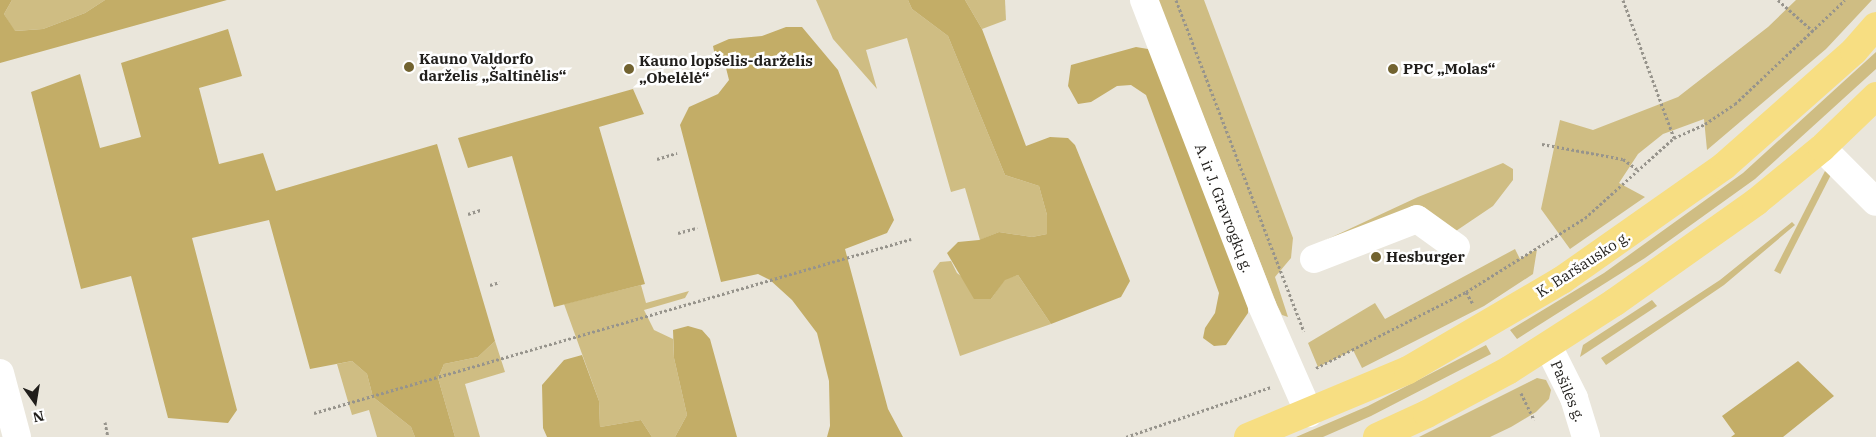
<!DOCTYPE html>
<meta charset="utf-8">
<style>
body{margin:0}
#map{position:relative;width:1876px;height:437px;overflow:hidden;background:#eae6db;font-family:"IBM Plex Serif",serif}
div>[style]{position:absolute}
.green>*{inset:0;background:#cfbd83;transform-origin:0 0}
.forest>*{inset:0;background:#c3ad67}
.path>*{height:3px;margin-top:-1.5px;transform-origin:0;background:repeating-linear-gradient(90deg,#97948c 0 2.5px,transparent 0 5px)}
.minor>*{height:28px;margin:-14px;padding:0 14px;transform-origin:14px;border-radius:14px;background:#fff}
.major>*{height:28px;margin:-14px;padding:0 14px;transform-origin:14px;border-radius:14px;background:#f7de82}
.dots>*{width:14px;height:14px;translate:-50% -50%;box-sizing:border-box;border:2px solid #fff;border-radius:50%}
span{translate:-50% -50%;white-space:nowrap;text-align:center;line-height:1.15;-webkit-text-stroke:5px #fff;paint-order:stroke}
.poi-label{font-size:15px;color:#201e1b;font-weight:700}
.left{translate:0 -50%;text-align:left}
.street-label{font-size:15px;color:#201e1b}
.north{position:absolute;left:10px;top:377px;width:50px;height:50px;-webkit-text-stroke:4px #fff;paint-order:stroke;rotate:167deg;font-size:14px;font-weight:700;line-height:20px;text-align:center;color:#201e1b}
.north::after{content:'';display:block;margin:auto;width:18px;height:22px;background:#201e1b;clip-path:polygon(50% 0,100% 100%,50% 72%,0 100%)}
</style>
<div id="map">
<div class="green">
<i style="clip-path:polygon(12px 0,105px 0,85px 13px,43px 29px,14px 31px,4px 14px)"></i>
<i style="clip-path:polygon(816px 0,908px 0,912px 9px,948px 36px,1005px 175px,1039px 186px,1047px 215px,1047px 234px,1032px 237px,999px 232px,980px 240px,965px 188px,951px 192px,907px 38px,866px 50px,877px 89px,833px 39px)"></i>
<i style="clip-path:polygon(965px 0,1005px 0,1006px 20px,982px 29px)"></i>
<i style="clip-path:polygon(1158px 0,1204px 0,1293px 238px,1291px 258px,1275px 277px,1288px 317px,1282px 315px,1277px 305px)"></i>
<i style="clip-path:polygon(1796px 0,1872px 0,1826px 49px,1707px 150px,1704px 119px,1663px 134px,1638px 154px,1619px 183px,1645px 197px,1570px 249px,1541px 209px,1560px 120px,1593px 130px,1678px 97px,1768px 27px)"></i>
<i style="clip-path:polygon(1876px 52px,1876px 69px,1755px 179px,1645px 258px,1517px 339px,1510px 330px,1604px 273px,1743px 173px)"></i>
<i style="clip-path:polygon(1503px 163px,1513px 169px,1513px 180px,1493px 206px,1450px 235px,1418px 212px,1317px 244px,1418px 197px)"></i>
<i style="left:1825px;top:171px;width:7px;height:112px;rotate:27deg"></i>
<i style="clip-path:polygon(1792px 222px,1795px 225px,1724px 285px,1606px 365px,1601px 358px,1720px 280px)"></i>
<i style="clip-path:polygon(1515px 249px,1520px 259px,1537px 249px,1533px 274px,1484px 306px,1362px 368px,1353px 350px,1318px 367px,1308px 343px,1375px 303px,1385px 319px)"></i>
<i style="clip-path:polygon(951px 261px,957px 273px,991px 299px,1005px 279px,1018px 275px,1051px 324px,960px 356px,933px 271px,940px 262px)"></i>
<i style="clip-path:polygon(641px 285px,646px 303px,689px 291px,685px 298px,644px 310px,654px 330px,673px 339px,674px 358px,687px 415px,675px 437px,652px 437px,641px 420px,600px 427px,599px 401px,564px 304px)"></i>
<i style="clip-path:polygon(1652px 300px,1657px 306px,1580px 357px,1583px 345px)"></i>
<i style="clip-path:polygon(495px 341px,505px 372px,465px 384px,480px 437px,455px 437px,438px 378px,444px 364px,478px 357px)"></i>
<i style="clip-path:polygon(1486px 345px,1491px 354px,1371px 416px,1323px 437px,1296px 437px,1368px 406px)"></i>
<i style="clip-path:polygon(352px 361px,367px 374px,373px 397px,411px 427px,415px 437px,377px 437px,369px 410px,352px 415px,337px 364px)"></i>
<i style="clip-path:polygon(1537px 378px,1546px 380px,1551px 390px,1549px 399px,1536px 412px,1511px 427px,1490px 437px,1419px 437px)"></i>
</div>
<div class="forest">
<i style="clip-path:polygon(0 0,12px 0,4px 14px,15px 31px,43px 29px,85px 13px,105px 0,227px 0,0 63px)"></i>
<i style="clip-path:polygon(908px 0,965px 0,982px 29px,1026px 146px,1050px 137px,1068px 138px,1075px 145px,1130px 281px,1121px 297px,1051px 324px,1018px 275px,1005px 280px,991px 299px,974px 299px,947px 253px,958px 242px,979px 240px,999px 232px,1032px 237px,1047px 234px,1047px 215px,1039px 186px,1005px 175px,948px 36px,912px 9px)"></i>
<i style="clip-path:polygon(786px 27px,802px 27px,838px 70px,894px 220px,887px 233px,845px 249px,888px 409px,903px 437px,827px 437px,830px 426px,829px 381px,817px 333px,792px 300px,770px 280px,758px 274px,721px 282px,680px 125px,689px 107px,718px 94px,729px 80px,726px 68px,715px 56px,713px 46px,729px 39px,762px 36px)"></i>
<i style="clip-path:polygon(228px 29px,242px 76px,199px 88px,219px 164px,263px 153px,276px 191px,437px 144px,495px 341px,478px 357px,444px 364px,438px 378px,455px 437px,415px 437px,411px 427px,373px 397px,367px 374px,352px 361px,310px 369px,269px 220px,192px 238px,237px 410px,228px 423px,168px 418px,131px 276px,81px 289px,31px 92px,80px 74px,100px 148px,141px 137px,121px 63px)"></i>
<i style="clip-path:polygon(1136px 47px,1148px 49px,1158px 58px,1248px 299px,1248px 313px,1226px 345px,1214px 346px,1203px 338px,1205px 328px,1215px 313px,1219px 293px,1146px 95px,1131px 85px,1117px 86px,1091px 102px,1078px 104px,1068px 86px,1071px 65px)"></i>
<i style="clip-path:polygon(633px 89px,644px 114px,599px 127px,645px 284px,554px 307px,512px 156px,468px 168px,458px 138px)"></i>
<i style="clip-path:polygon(688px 326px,702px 330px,710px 339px,737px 437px,675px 437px,687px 415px,674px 358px,673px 330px)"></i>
<i style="clip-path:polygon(582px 355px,599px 401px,600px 427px,641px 420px,652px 437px,547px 437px,543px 428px,542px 385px,564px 360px)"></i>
<i style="clip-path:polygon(1798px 361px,1834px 396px,1783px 437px,1731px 437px,1735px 434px,1722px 416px)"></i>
</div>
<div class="path">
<i style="left:1176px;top:0;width:355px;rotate:68.9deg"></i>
<i style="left:1623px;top:0;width:147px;rotate:69.7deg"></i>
<i style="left:1778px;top:0;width:48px;rotate:41.6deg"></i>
<i style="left:1542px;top:144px;width:82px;rotate:10.5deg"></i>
<i style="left:1623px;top:159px;width:17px;rotate:36deg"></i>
<i style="left:657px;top:159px;width:21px;rotate:-17deg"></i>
<i style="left:468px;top:214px;width:13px;rotate:-18deg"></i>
<i style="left:678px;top:233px;width:20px;rotate:-15deg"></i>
<i style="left:490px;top:285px;width:10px;rotate:-17deg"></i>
<i style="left:1466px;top:292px;width:14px;rotate:60deg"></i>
<i style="left:1316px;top:368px;width:168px;rotate:-26.9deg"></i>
<i style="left:1466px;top:292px;width:140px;rotate:-31.9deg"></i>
<i style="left:1585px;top:218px;width:120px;rotate:-42deg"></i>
<i style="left:1674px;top:138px;width:34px;rotate:-24deg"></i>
<i style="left:1705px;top:124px;width:36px;rotate:-34deg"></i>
<i style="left:1735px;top:104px;width:151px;rotate:-43.4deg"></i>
<i style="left:1521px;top:393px;width:30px;rotate:64deg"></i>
<i style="left:314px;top:413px;width:622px;rotate:-16.25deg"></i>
<i style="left:105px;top:422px;width:15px;rotate:79deg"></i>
<i style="left:1126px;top:437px;width:153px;rotate:-19deg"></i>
</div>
<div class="minor">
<i style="left:1144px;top:0;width:328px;rotate:68.9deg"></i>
<i style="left:1262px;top:306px;width:117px;rotate:66.3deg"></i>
<i style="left:1822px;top:148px;width:76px;rotate:45deg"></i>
<i style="left:1314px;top:259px;width:110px;rotate:-21.2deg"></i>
<i style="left:1417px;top:219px;width:48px;rotate:35.7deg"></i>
<i style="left:1548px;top:346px;width:58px;rotate:63.4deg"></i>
<i style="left:1574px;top:398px;width:41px;rotate:72.9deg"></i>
<i style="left:0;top:373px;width:66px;rotate:75.1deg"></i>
</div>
<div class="major">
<i style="left:1248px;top:437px;width:173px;rotate:-22.7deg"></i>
<i style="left:1408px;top:370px;width:178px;rotate:-30.3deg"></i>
<i style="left:1562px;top:280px;width:198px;rotate:-35.1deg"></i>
<i style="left:1724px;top:166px;width:174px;rotate:-41.5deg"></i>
<i style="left:1854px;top:51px;width:33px;rotate:-49deg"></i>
<i style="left:1377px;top:437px;width:55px;rotate:-24.7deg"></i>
<i style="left:1427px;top:414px;width:93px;rotate:-28.2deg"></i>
<i style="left:1509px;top:370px;width:126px;rotate:-32.7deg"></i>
<i style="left:1615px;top:302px;width:173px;rotate:-35.3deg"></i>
<i style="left:1756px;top:202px;width:85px;rotate:-39.3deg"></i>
<i style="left:1822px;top:148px;width:75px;rotate:-43.9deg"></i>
</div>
<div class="dots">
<i style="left:409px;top:67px;background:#726330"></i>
<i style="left:629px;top:69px;background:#726330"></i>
<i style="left:1393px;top:69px;background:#726330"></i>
<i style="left:1376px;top:257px;background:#726330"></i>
</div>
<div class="poi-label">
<span class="left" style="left:419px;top:67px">Kauno Valdorfo<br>darželis „Šaltinėlis“</span>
<span class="left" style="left:639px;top:69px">Kauno lopšelis-darželis<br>„Obelėlė“</span>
<span class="left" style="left:1403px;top:69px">PPC „Molas“</span>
<span class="left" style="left:1386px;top:257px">Hesburger</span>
</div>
<div class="street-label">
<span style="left:1224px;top:208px;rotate:69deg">A. ir J. Gravrogkų g.</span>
<span style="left:1583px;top:264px;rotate:-33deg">K. Baršausko g.</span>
<span style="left:1568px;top:391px;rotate:67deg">Pašilės g.</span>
</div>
<div class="north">N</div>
</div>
